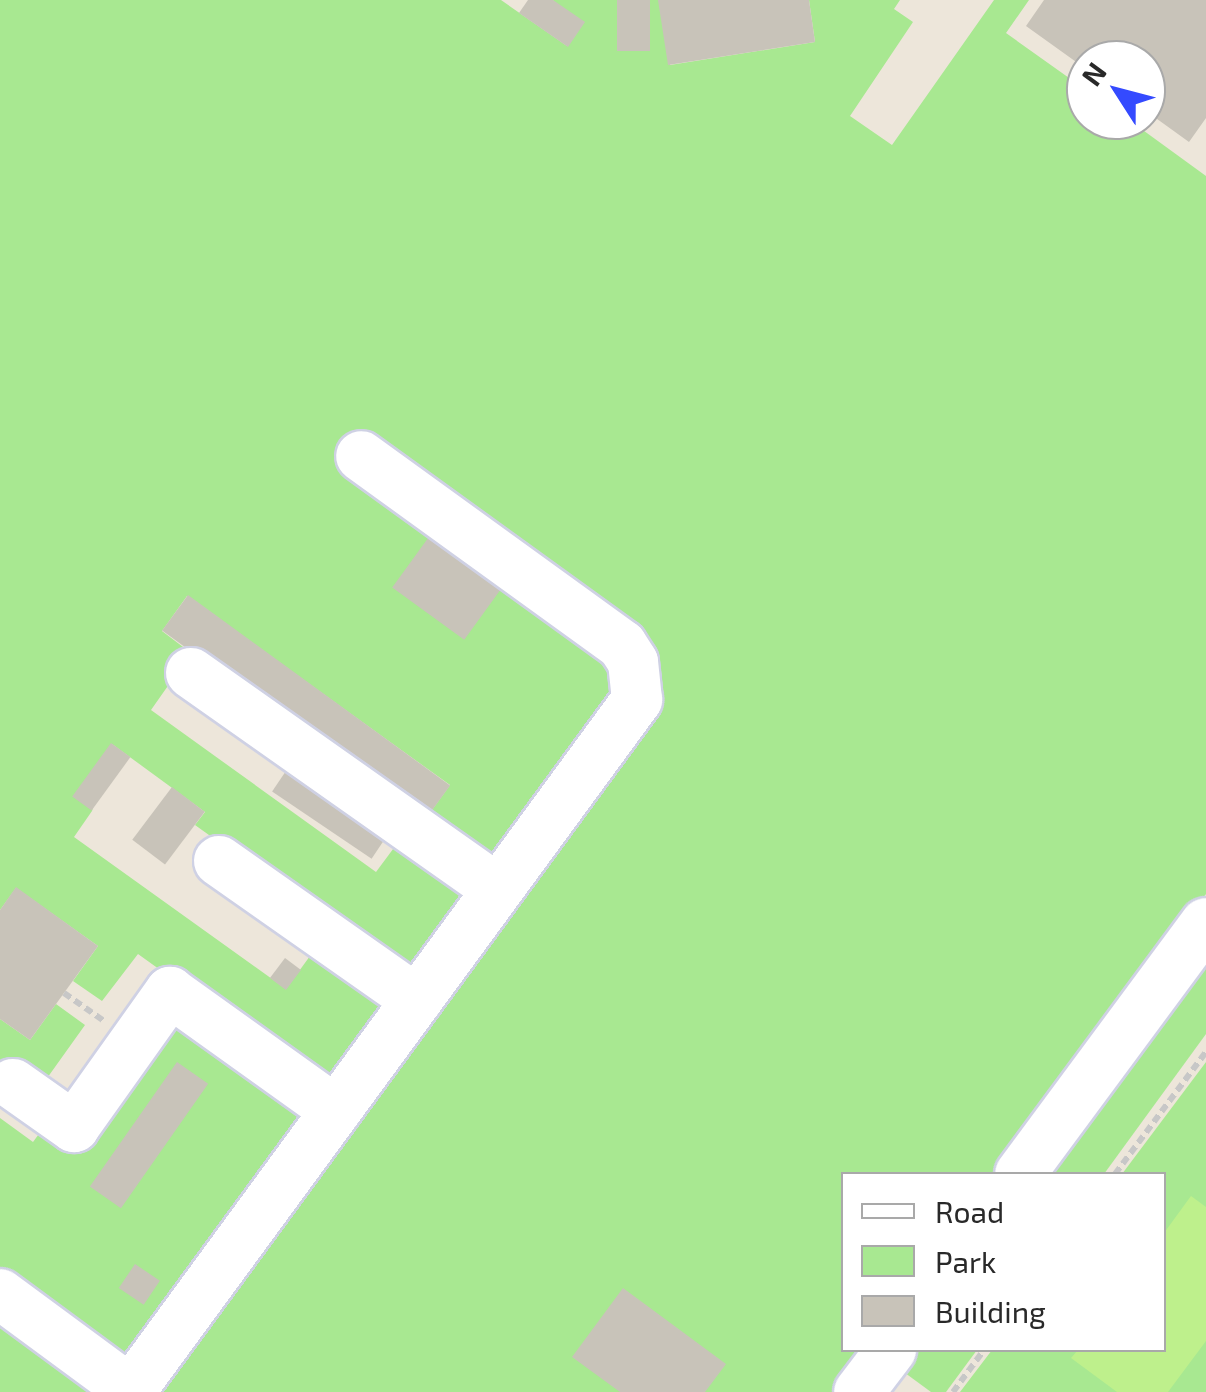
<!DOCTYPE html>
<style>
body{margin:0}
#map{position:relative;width:1206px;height:1392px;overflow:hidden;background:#ede6da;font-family:"Exo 2",sans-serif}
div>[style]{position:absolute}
.green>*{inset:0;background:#a8e891}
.pitch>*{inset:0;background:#bef08c}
.building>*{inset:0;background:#c8c3b9;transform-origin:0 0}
.path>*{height:6px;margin-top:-3px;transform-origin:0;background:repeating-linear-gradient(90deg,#c7c7c7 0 8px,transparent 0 13px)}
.roads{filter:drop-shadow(2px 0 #cfd1e4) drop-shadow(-2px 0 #cfd1e4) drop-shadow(0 2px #cfd1e4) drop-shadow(0 -2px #cfd1e4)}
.minor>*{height:50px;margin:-25px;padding:0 25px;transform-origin:25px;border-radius:25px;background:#fff}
span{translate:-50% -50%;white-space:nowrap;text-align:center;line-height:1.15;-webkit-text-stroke:8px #fff;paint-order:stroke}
.legend{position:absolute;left:841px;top:1172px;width:325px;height:180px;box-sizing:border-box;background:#fff;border:2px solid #a9a9a9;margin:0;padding:12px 18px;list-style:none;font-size:30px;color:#292929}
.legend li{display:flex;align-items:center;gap:20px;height:50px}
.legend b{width:50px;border:2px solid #a9a9a9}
.north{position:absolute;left:1066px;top:40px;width:100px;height:100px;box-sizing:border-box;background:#fff;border:2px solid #a9a9a9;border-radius:50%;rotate:306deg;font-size:28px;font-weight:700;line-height:40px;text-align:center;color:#292929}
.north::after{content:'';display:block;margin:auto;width:35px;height:45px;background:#344aff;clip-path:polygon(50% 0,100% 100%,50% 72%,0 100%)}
</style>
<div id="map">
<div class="green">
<i style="clip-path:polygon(0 0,501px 0,567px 46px,553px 0,659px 0,670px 65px,815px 42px,809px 0,900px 0,894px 9px,913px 22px,850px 116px,892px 145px,994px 0,1029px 0,1006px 33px,1086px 90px,1086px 120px,1129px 120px,1206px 176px,1206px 894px,1004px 1174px,844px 1174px,844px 1350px,875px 1350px,843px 1392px,159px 1392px,644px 712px,631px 632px,357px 432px,339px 459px,611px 657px,620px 695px,493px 871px,424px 821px,450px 785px,187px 596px,162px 631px,191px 653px,151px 710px,376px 872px,402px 837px,476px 891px,412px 981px,195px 825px,205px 812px,112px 744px,92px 811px,74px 837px,286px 989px,318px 945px,399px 1003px,333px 1094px,138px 954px,102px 1001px,73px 981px,98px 946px,16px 888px,0 910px)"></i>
<i style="clip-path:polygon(1206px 950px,1206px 1034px,1104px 1174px,1043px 1174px)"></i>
<i style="clip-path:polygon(56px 1004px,85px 1025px,40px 1088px,0 1060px,0 1019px,30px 1040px)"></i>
<i style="clip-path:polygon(185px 1017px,312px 1110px,122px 1360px,0 1275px,0 1118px,33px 1142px,47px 1123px,87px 1151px)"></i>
<i style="clip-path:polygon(1206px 1062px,1206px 1392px,960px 1392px,992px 1350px,1164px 1350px,1164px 1174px,1122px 1174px)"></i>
<i style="clip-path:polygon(0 1320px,95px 1392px,0 1392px)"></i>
<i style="clip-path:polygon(916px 1350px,977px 1350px,946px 1392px,931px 1392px,901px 1370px)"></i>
</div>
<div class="pitch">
<i style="clip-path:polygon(1191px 1196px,1206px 1207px,1206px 1341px,1168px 1392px,1117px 1392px,1071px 1358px,1078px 1350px,1164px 1350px,1164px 1233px)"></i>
</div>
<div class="building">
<i style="clip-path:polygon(528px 0,553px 0,585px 22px,568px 47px,519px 13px)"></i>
<i style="left:617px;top:0;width:33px;height:51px"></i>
<i style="clip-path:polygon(658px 0,809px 0,815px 42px,668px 65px)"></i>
<i style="clip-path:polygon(1044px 0,1206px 0,1206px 118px,1189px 142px,1146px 111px,1146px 60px,1086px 60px,1086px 69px,1026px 26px)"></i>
<i style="left:431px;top:534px;width:89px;height:66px;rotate:36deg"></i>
<i style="left:188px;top:595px;width:324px;height:44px;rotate:36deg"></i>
<i style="left:111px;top:743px;width:24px;height:66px;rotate:36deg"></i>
<i style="left:290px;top:765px;width:120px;height:32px;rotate:34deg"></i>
<i style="left:172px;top:787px;width:41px;height:66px;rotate:37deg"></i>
<i style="clip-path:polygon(16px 887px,98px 946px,30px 1040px,0 1019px,0 910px)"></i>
<i style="left:285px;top:958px;width:20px;height:25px;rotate:37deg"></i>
<i style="left:177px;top:1062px;width:38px;height:152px;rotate:35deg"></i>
<i style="left:135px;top:1264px;width:30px;height:29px;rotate:34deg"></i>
<i style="clip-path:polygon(623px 1288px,726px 1364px,705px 1392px,620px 1392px,572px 1357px)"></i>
</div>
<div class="path">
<i style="left:64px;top:993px;width:49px;rotate:35deg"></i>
<i style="left:1115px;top:1174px;width:152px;rotate:-53.3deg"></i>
<i style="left:953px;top:1392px;width:52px;rotate:-53.6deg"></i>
</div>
<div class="roads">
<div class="minor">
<i style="left:191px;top:673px;width:375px;rotate:35.2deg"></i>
<i style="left:219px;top:861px;width:242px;rotate:35.1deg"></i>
<i style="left:13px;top:1084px;width:75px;rotate:35.2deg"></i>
<i style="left:74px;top:1127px;width:166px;rotate:-54.6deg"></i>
<i style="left:170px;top:992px;width:204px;rotate:35.6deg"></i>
<i style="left:1020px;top:1174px;width:312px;rotate:-53.5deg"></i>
<i style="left:0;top:1294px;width:165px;rotate:36.4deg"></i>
<i style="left:131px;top:1390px;width:856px;rotate:-53.75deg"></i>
<i style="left:637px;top:700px;width:38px;rotate:-96deg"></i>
<i style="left:633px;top:662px;width:20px;rotate:-123deg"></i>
<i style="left:622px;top:645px;width:322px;rotate:-144.1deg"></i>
<i style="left:859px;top:1392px;width:53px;rotate:-52.7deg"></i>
</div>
</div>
<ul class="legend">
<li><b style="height:12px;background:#fff"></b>Road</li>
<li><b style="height:28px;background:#a8e891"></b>Park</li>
<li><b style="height:28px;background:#c8c3b9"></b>Building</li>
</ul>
<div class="north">N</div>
</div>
